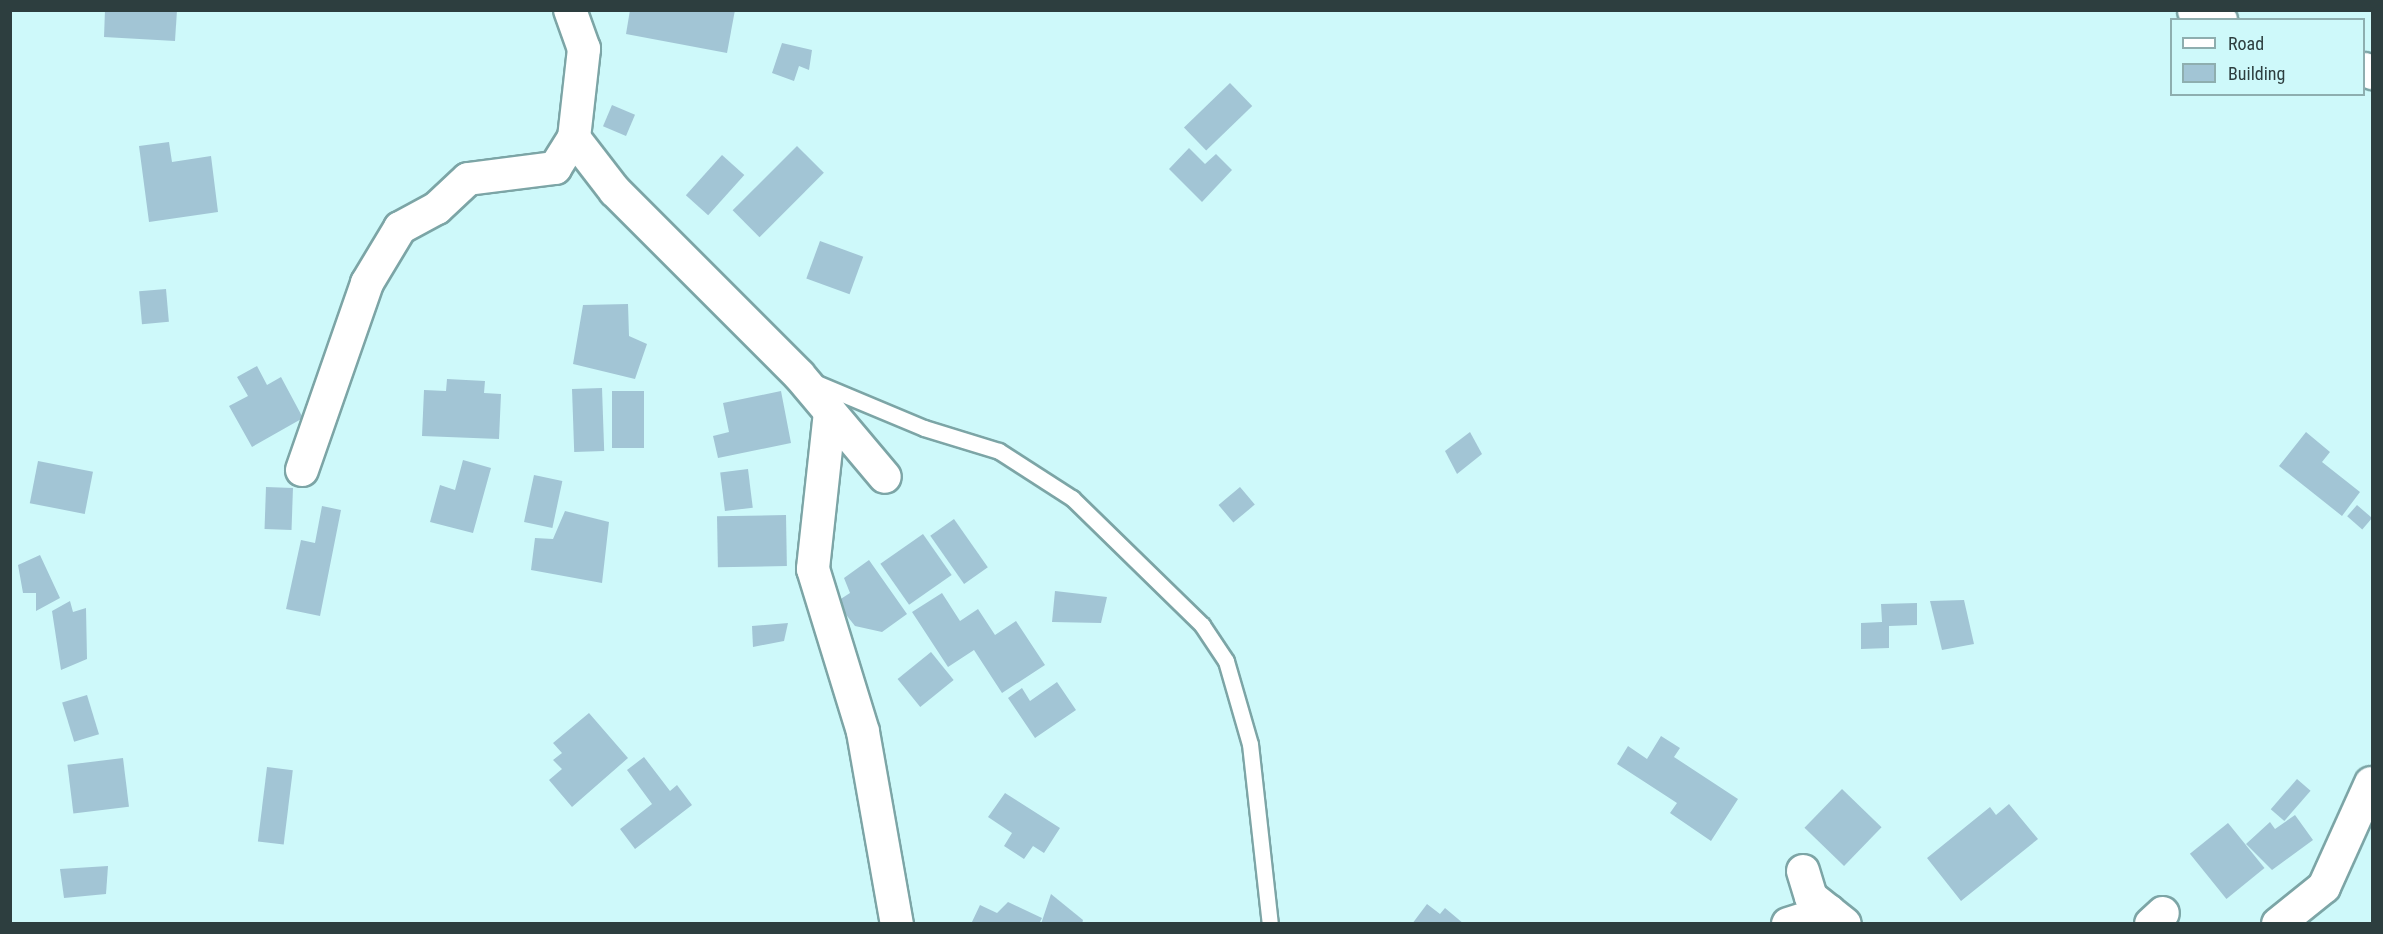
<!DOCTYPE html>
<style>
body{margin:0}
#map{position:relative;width:2383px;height:934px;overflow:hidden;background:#cef9fa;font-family:"Roboto Condensed",sans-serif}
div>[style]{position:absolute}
.building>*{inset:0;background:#a2c5d5;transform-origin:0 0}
.roads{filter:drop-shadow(2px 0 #7ca5a6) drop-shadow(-2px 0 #7ca5a6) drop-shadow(0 2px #7ca5a6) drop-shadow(0 -2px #7ca5a6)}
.service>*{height:15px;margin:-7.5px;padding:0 7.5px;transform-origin:7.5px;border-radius:7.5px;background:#fff}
.minor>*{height:32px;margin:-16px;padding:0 16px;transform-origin:16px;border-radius:16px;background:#fff}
.tertiary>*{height:33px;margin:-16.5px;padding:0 16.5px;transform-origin:16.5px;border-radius:16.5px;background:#fff}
span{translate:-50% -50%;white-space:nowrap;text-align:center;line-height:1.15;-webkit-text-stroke:6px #cef9fa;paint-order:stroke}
.frame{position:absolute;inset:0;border:12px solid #2d3e3f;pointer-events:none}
.legend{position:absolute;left:2170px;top:18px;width:195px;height:78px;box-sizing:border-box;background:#cef9fa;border:2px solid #8eaeaf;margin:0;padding:8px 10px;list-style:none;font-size:18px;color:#2d3e3f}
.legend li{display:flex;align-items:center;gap:12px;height:30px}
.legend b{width:30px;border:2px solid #8eaeaf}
</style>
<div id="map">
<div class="building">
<i style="clip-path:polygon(105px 10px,177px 10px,175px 41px,104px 37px)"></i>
<i style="clip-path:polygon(630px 10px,735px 10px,727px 53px,626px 34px)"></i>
<i style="clip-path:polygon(782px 43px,812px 50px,809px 70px,799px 66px,794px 81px,772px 73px)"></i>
<i style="left:1230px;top:83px;width:32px;height:64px;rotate:46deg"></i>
<i style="left:612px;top:105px;width:25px;height:23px;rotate:23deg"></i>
<i style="clip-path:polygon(169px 142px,172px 162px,211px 156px,218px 212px,149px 222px,139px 146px)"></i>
<i style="left:797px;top:146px;width:38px;height:91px;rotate:45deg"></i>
<i style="clip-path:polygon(1189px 148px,1205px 164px,1216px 154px,1232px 170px,1202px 202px,1169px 169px)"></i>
<i style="left:722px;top:155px;width:30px;height:54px;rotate:42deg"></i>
<i style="left:820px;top:241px;width:46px;height:40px;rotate:20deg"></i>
<i style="left:166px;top:289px;width:33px;height:27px;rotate:85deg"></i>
<i style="clip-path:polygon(628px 304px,629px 336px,647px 344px,635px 379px,573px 364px,583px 305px)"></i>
<i style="clip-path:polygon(257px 366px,267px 385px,281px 377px,303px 418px,252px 447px,229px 406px,248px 396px,237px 377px)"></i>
<i style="clip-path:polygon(447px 379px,485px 381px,484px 393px,501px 394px,499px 439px,422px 436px,424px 390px,446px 391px)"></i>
<i style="left:602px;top:388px;width:63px;height:30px;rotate:88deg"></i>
<i style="left:612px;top:391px;width:32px;height:57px"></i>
<i style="clip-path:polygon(781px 391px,791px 443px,718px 458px,713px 436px,729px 432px,723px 403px)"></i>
<i style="clip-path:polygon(1470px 432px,1482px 454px,1457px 474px,1445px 451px)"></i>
<i style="clip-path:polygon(2306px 432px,2330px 452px,2322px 462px,2360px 492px,2342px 516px,2279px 466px)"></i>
<i style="clip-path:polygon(463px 460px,491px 468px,473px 533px,430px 522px,440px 485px,455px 490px)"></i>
<i style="left:38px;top:461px;width:56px;height:43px;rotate:11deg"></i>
<i style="left:748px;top:469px;width:39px;height:28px;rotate:83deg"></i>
<i style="left:534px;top:475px;width:29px;height:48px;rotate:12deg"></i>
<i style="left:266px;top:487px;width:27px;height:42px;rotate:2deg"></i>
<i style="left:1240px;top:487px;width:23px;height:28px;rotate:50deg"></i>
<i style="left:2357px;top:505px;width:20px;height:15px;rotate:41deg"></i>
<i style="clip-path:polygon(322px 506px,341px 510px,320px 616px,286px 609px,301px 540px,315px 543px)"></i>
<i style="clip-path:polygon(565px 511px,609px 522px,602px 583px,531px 570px,535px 538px,553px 539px)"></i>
<i style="left:786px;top:515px;width:51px;height:69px;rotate:89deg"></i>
<i style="left:954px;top:519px;width:59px;height:29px;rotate:55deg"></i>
<i style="left:923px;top:534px;width:50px;height:52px;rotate:55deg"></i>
<i style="clip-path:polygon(40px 555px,60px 598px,36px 611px,36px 593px,23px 593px,18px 565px)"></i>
<i style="clip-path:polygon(869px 560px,907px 614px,882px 632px,855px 626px,836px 602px,850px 593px,844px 578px)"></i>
<i style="clip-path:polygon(1055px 591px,1107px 597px,1101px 623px,1052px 622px)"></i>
<i style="clip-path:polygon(942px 593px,960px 621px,978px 609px,995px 635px,1016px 621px,1045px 665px,1002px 693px,974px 650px,948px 667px,912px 612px)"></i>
<i style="clip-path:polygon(1964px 600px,1974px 644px,1942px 650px,1930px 601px)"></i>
<i style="clip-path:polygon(70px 601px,73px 612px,86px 608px,87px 659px,61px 670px,52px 611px)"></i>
<i style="clip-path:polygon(1917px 603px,1917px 625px,1889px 626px,1889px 648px,1861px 649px,1861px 623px,1882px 622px,1881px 604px)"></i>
<i style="clip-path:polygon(788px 623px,784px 641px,753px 647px,752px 626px)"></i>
<i style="left:931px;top:652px;width:36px;height:43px;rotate:51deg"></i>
<i style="clip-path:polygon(1057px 682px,1076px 710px,1035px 738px,1008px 698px,1022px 688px,1030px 701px)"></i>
<i style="left:87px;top:695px;width:41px;height:26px;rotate:73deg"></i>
<i style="clip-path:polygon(589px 713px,628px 758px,572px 807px,549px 780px,562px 769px,553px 760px,562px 753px,553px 743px)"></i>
<i style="clip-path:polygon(1661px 736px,1680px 748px,1674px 757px,1738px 799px,1711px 841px,1670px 813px,1677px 803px,1617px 764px,1628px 746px,1647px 759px)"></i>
<i style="clip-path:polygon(644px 757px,670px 791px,677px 785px,692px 805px,635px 849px,620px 829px,652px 804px,627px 770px)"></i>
<i style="left:123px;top:758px;width:49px;height:56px;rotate:83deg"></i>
<i style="left:267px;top:767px;width:26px;height:75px;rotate:7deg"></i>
<i style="left:2297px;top:779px;width:18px;height:40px;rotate:41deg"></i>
<i style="left:1842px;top:789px;width:55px;height:54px;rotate:44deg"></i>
<i style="clip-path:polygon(1005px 793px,1060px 828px,1044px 853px,1033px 846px,1024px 859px,1004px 846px,1012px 833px,988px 817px)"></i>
<i style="clip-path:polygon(2009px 804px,2038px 839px,1961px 901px,1927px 858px,1990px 807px,1996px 815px)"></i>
<i style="clip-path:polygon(2295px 815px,2313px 840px,2272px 870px,2246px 844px,2270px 822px,2275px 829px)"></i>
<i style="left:2228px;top:823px;width:58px;height:49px;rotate:51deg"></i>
<i style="clip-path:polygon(108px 866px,106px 894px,64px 898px,60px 869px)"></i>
<i style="clip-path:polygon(1051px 894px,1083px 920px,1082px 924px,1041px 924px)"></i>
<i style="clip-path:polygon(1008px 902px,1042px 918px,1039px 924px,971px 924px,980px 905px,997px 913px)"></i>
<i style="clip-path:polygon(1427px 904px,1440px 914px,1445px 908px,1464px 924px,1412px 924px)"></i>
</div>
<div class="roads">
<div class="service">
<i style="left:814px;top:382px;width:119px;rotate:22.7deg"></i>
<i style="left:924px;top:428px;width:78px;rotate:17deg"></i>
<i style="left:999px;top:451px;width:87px;rotate:32.8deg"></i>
<i style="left:1072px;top:498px;width:182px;rotate:44.3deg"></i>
<i style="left:1202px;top:625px;width:43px;rotate:56.3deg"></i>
<i style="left:1226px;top:661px;width:86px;rotate:73.9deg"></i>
<i style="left:1250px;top:744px;width:181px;rotate:83.7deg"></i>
</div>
<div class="minor">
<i style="left:574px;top:138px;width:67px;rotate:52.3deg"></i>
<i style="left:615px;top:191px;width:260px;rotate:45deg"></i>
<i style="left:799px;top:375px;width:133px;rotate:49.9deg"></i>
<i style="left:830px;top:412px;width:158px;rotate:96.2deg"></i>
<i style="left:813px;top:569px;width:170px;rotate:72.9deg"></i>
<i style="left:863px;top:732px;width:195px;rotate:80deg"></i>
<i style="left:302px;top:470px;width:198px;rotate:-70.8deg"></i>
<i style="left:367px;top:283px;width:64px;rotate:-59deg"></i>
<i style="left:400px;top:228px;width:42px;rotate:-28.4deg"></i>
<i style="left:437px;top:208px;width:42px;rotate:-43.1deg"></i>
<i style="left:468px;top:179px;width:88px;rotate:-7.2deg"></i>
<i style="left:555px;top:168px;width:36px;rotate:-58deg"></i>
<i style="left:574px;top:138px;width:90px;rotate:-83.6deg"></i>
<i style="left:584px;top:49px;width:41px;rotate:-109.7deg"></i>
<i style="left:1803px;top:871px;width:27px;rotate:73deg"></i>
<i style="left:1811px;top:897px;width:43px;rotate:38.5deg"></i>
<i style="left:1788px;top:924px;width:43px;rotate:-17.6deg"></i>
<i style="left:2151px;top:924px;width:16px;rotate:-43deg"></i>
<i style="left:2278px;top:924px;width:59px;rotate:-38.8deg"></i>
<i style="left:2324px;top:887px;width:114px;rotate:-65.7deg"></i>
</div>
<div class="tertiary">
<i style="left:2194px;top:10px;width:28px;rotate:21deg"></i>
<i style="left:2364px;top:69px;width:9px;rotate:21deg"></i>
</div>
</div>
<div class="frame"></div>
<ul class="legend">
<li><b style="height:8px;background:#fff"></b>Road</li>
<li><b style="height:16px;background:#a2c5d5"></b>Building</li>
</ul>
</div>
